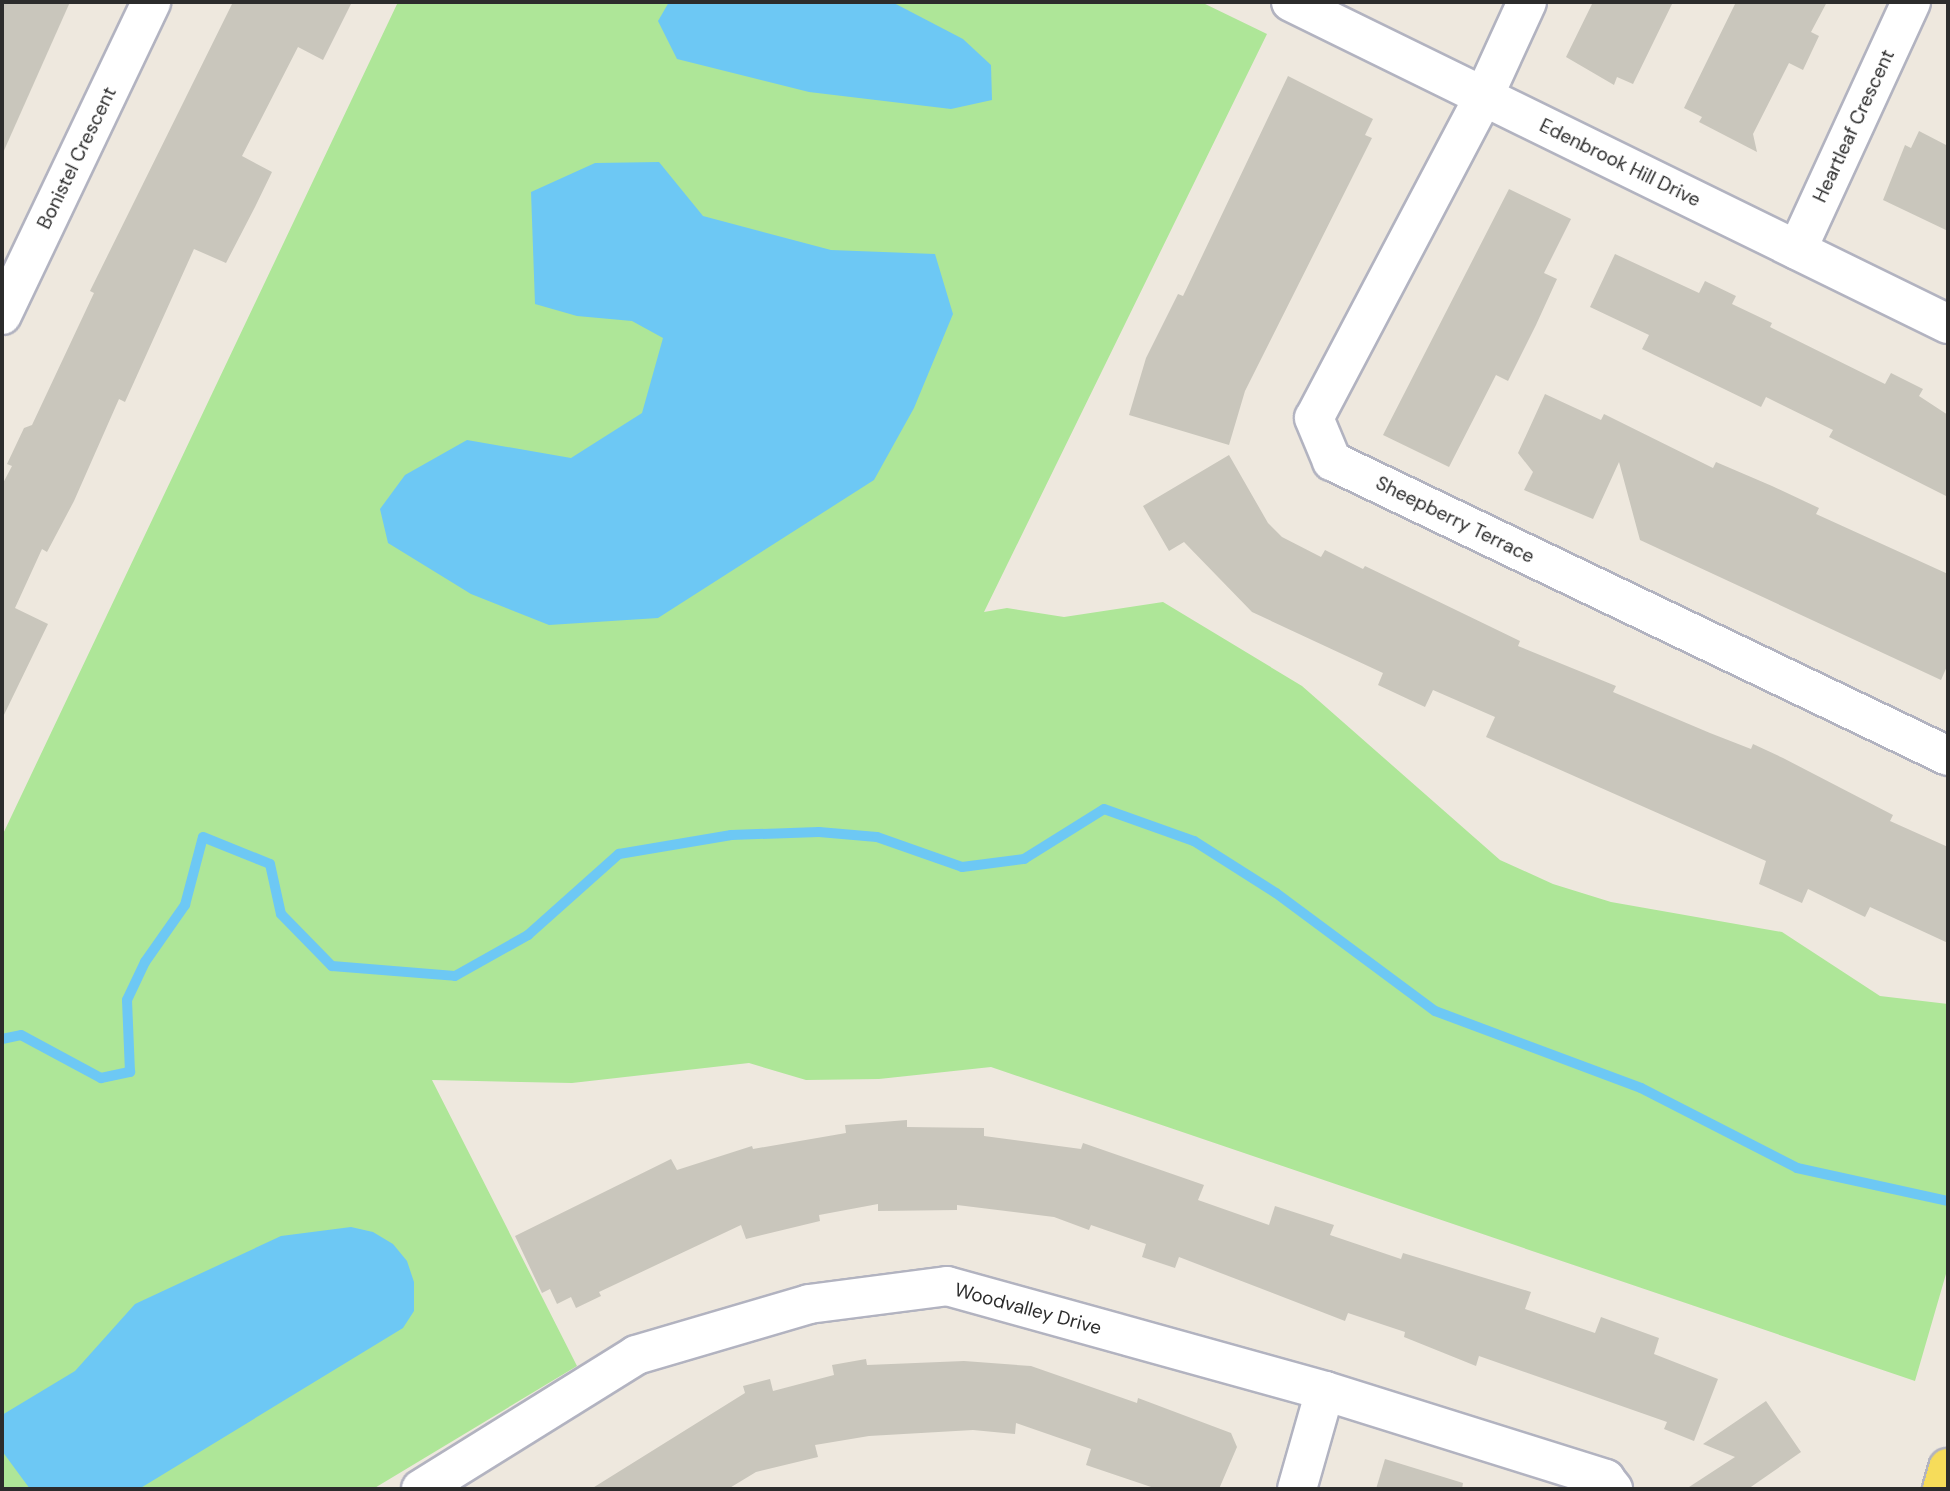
<!DOCTYPE html>
<style>
body{margin:0}
#map{position:relative;width:1950px;height:1491px;overflow:hidden;background:#eee8de;font-family:"DM Sans",sans-serif}
div>[style]{position:absolute}
.green>*{inset:0;background:#aee698}
.water>*{inset:0;background:#6dc8f4}
.stream>*{height:10px;margin:-5px;padding:0 5px;transform-origin:5px;border-radius:5px;background:#6dc8f4}
.building>*{inset:0;background:#c9c6bc}
.roads{filter:drop-shadow(2px 0 #b2b3c0) drop-shadow(-2px 0 #b2b3c0) drop-shadow(0 2px #b2b3c0) drop-shadow(0 -2px #b2b3c0)}
.minor>*{height:38px;margin:-19px;padding:0 19px;transform-origin:19px;border-radius:19px;background:#fff}
.major>*{height:38px;margin:-19px;padding:0 19px;transform-origin:19px;border-radius:19px;background:#f6dc5a}
span{translate:-50% -50%;white-space:nowrap;text-align:center;line-height:1.15;-webkit-text-stroke:7px #fff;paint-order:stroke}
.street-label{font-size:19px;color:#2c2c2c}
.frame{position:absolute;inset:0;border:4px solid #2c2c2c;pointer-events:none}
</style>
<div id="map">
<div class="green">
<i style="clip-path:polygon(398px 2px,1201px 2px,1267px 34px,984px 612px,1007px 608px,1064px 617px,1163px 602px,1302px 686px,1500px 860px,1553px 884px,1611px 902px,1782px 932px,1880px 996px,1948px 1004px,1948px 1267px,1915px 1381px,991px 1067px,879px 1079px,806px 1080px,749px 1063px,572px 1083px,432px 1080px,577px 1366px,373px 1489px,2px 1489px,2px 836px)"></i>
</div>
<div class="water">
<i style="clip-path:polygon(669px 2px,892px 2px,963px 39px,991px 65px,992px 100px,951px 109px,809px 92px,677px 59px,658px 21px)"></i>
<i style="clip-path:polygon(659px 162px,703px 216px,831px 250px,935px 254px,953px 314px,914px 408px,874px 480px,658px 618px,549px 625px,471px 594px,388px 543px,380px 509px,405px 475px,467px 440px,571px 458px,642px 413px,663px 338px,632px 321px,577px 316px,535px 304px,531px 192px,595px 163px)"></i>
<i style="clip-path:polygon(351px 1227px,373px 1232px,393px 1244px,407px 1261px,414px 1282px,414px 1311px,403px 1328px,139px 1489px,30px 1489px,2px 1451px,2px 1415px,75px 1371px,135px 1304px,281px 1236px)"></i>
</div>
<div class="stream">
<i style="left:2px;top:1039px;width:19px;rotate:-12deg"></i>
<i style="left:21px;top:1035px;width:91px;rotate:28.3deg"></i>
<i style="left:101px;top:1078px;width:30px;rotate:-12deg"></i>
<i style="left:130px;top:1072px;width:72px;rotate:-92.4deg"></i>
<i style="left:127px;top:1000px;width:42px;rotate:-64.7deg"></i>
<i style="left:145px;top:962px;width:70px;rotate:-54.9deg"></i>
<i style="left:185px;top:905px;width:70px;rotate:-75.2deg"></i>
<i style="left:203px;top:837px;width:72px;rotate:21.9deg"></i>
<i style="left:270px;top:864px;width:51px;rotate:77.6deg"></i>
<i style="left:281px;top:914px;width:73px;rotate:45.6deg"></i>
<i style="left:332px;top:966px;width:123px;rotate:4.6deg"></i>
<i style="left:455px;top:976px;width:84px;rotate:-29.3deg"></i>
<i style="left:528px;top:935px;width:122px;rotate:-41.7deg"></i>
<i style="left:619px;top:854px;width:114px;rotate:-9.6deg"></i>
<i style="left:731px;top:835px;width:88px;rotate:-2deg"></i>
<i style="left:819px;top:832px;width:58px;rotate:4.9deg"></i>
<i style="left:877px;top:837px;width:90px;rotate:19.4deg"></i>
<i style="left:962px;top:867px;width:63px;rotate:-7.4deg"></i>
<i style="left:1024px;top:859px;width:94px;rotate:-32deg"></i>
<i style="left:1104px;top:809px;width:96px;rotate:19.6deg"></i>
<i style="left:1194px;top:841px;width:97px;rotate:32.4deg"></i>
<i style="left:1276px;top:893px;width:198px;rotate:36.6deg"></i>
<i style="left:1435px;top:1011px;width:220px;rotate:20.5deg"></i>
<i style="left:1641px;top:1088px;width:175px;rotate:27.1deg"></i>
<i style="left:1797px;top:1168px;width:155px;rotate:12.3deg"></i>
</div>
<div class="building">
<i style="clip-path:polygon(2px 2px,70px 2px,2px 155px)"></i>
<i style="clip-path:polygon(233px 2px,352px 2px,323px 60px,298px 47px,242px 156px,272px 172px,255px 207px,226px 263px,194px 249px,125px 402px,119px 399px,74px 501px,47px 552px,42px 549px,15px 608px,48px 624px,2px 719px,2px 485px,12px 466px,7px 464px,24px 428px,32px 425px,94px 293px,90px 291px)"></i>
<i style="clip-path:polygon(1593px 2px,1673px 2px,1633px 84px,1617px 77px,1614px 85px,1566px 57px)"></i>
<i style="clip-path:polygon(1736px 2px,1827px 2px,1811px 32px,1819px 36px,1803px 70px,1789px 63px,1753px 134px,1757px 152px,1699px 122px,1702px 117px,1684px 108px)"></i>
<i style="clip-path:polygon(1288px 76px,1373px 119px,1365px 135px,1372px 138px,1245px 391px,1229px 445px,1129px 415px,1146px 358px,1178px 294px,1183px 296px)"></i>
<i style="clip-path:polygon(1919px 131px,1948px 146px,1948px 231px,1883px 200px,1905px 145px,1911px 148px)"></i>
<i style="clip-path:polygon(1509px 189px,1571px 219px,1544px 273px,1557px 279px,1536px 325px,1508px 381px,1496px 375px,1449px 467px,1383px 435px)"></i>
<i style="clip-path:polygon(1615px 254px,1699px 293px,1705px 281px,1736px 296px,1732px 304px,1772px 323px,1770px 327px,1885px 384px,1891px 373px,1923px 389px,1919px 396px,1948px 415px,1948px 497px,1829px 437px,1833px 430px,1766px 397px,1761px 407px,1642px 349px,1649px 335px,1590px 307px)"></i>
<i style="clip-path:polygon(1545px 394px,1601px 420px,1604px 414px,1713px 468px,1716px 462px,1772px 486px,1819px 508px,1816px 514px,1948px 574px,1948px 664px,1941px 680px,1640px 540px,1619px 462px,1593px 519px,1524px 490px,1533px 472px,1518px 453px)"></i>
<i style="clip-path:polygon(1229px 455px,1268px 523px,1282px 537px,1321px 557px,1325px 550px,1363px 569px,1365px 566px,1520px 641px,1518px 646px,1616px 686px,1613px 692px,1710px 733px,1751px 749px,1753px 744px,1783px 758px,1893px 815px,1890px 821px,1948px 847px,1948px 943px,1870px 907px,1865px 917px,1808px 889px,1802px 903px,1759px 884px,1766px 861px,1486px 737px,1495px 717px,1433px 690px,1425px 707px,1378px 685px,1383px 673px,1252px 612px,1184px 542px,1169px 551px,1143px 506px)"></i>
<i style="clip-path:polygon(907px 1120px,907px 1127px,984px 1128px,984px 1136px,1081px 1149px,1083px 1143px,1204px 1185px,1198px 1200px,1269px 1225px,1275px 1206px,1334px 1225px,1330px 1235px,1401px 1259px,1403px 1253px,1531px 1292px,1525px 1309px,1595px 1333px,1601px 1317px,1659px 1338px,1654px 1354px,1718px 1379px,1694px 1441px,1664px 1429px,1667px 1422px,1479px 1356px,1476px 1366px,1404px 1337px,1405px 1332px,1348px 1313px,1345px 1321px,1179px 1257px,1175px 1268px,1142px 1257px,1146px 1244px,1091px 1225px,1089px 1230px,1054px 1217px,957px 1205px,957px 1210px,878px 1211px,878px 1204px,819px 1215px,820px 1221px,746px 1239px,741px 1225px,599px 1292px,601px 1296px,576px 1308px,571px 1297px,557px 1304px,550px 1289px,542px 1293px,515px 1236px,671px 1159px,677px 1170px,752px 1146px,753px 1149px,846px 1133px,845px 1125px)"></i>
<i style="clip-path:polygon(866px 1359px,867px 1365px,964px 1361px,1031px 1366px,1137px 1403px,1138px 1398px,1231px 1433px,1237px 1447px,1219px 1489px,1157px 1489px,1086px 1465px,1091px 1449px,1016px 1423px,1015px 1434px,973px 1430px,869px 1436px,815px 1445px,818px 1457px,756px 1472px,728px 1489px,591px 1489px,745px 1393px,743px 1386px,770px 1379px,773px 1391px,834px 1375px,832px 1365px)"></i>
<i style="clip-path:polygon(1766px 1401px,1801px 1452px,1748px 1489px,1686px 1489px,1735px 1457px,1703px 1444px)"></i>
<i style="clip-path:polygon(1385px 1459px,1463px 1483px,1462px 1489px,1376px 1489px)"></i>
</div>
<div class="roads">
<div class="minor">
<i style="left:1291px;top:2px;width:732px;rotate:26.11deg"></i>
<i style="left:1527px;top:2px;width:103px;rotate:114.6deg"></i>
<i style="left:1484px;top:96px;width:364px;rotate:117.8deg"></i>
<i style="left:1314px;top:418px;width:47px;rotate:67.3deg"></i>
<i style="left:1332px;top:461px;width:683px;rotate:25.59deg"></i>
<i style="left:1797px;top:250px;width:273px;rotate:-65.3deg"></i>
<i style="left:2px;top:315px;width:347px;rotate:-64.5deg"></i>
<i style="left:421px;top:1489px;width:253px;rotate:-31.9deg"></i>
<i style="left:636px;top:1355px;width:180px;rotate:-16.4deg"></i>
<i style="left:809px;top:1304px;width:139px;rotate:-7.4deg"></i>
<i style="left:947px;top:1286px;width:392px;rotate:15.5deg"></i>
<i style="left:1325px;top:1391px;width:294px;rotate:17.4deg"></i>
<i style="left:1605px;top:1479px;width:13px;rotate:51deg"></i>
<i style="left:1297px;top:1489px;width:102px;rotate:-74.1deg"></i>
</div>
<div class="major">
<i style="left:1942px;top:1489px;width:22px;rotate:-74deg"></i>
</div>
</div>
<div class="street-label">
<span style="left:1854px;top:126px;rotate:-65deg">Heartleaf Crescent</span>
<span style="left:77px;top:158px;rotate:-64deg">Bonistel Crescent</span>
<span style="left:1620px;top:163px;rotate:26deg">Edenbrook Hill Drive</span>
<span style="left:1455px;top:520px;rotate:26deg">Sheepberry Terrace</span>
<span style="left:1028px;top:1309px;rotate:15deg">Woodvalley Drive</span>
</div>
<div class="frame"></div>
</div>
